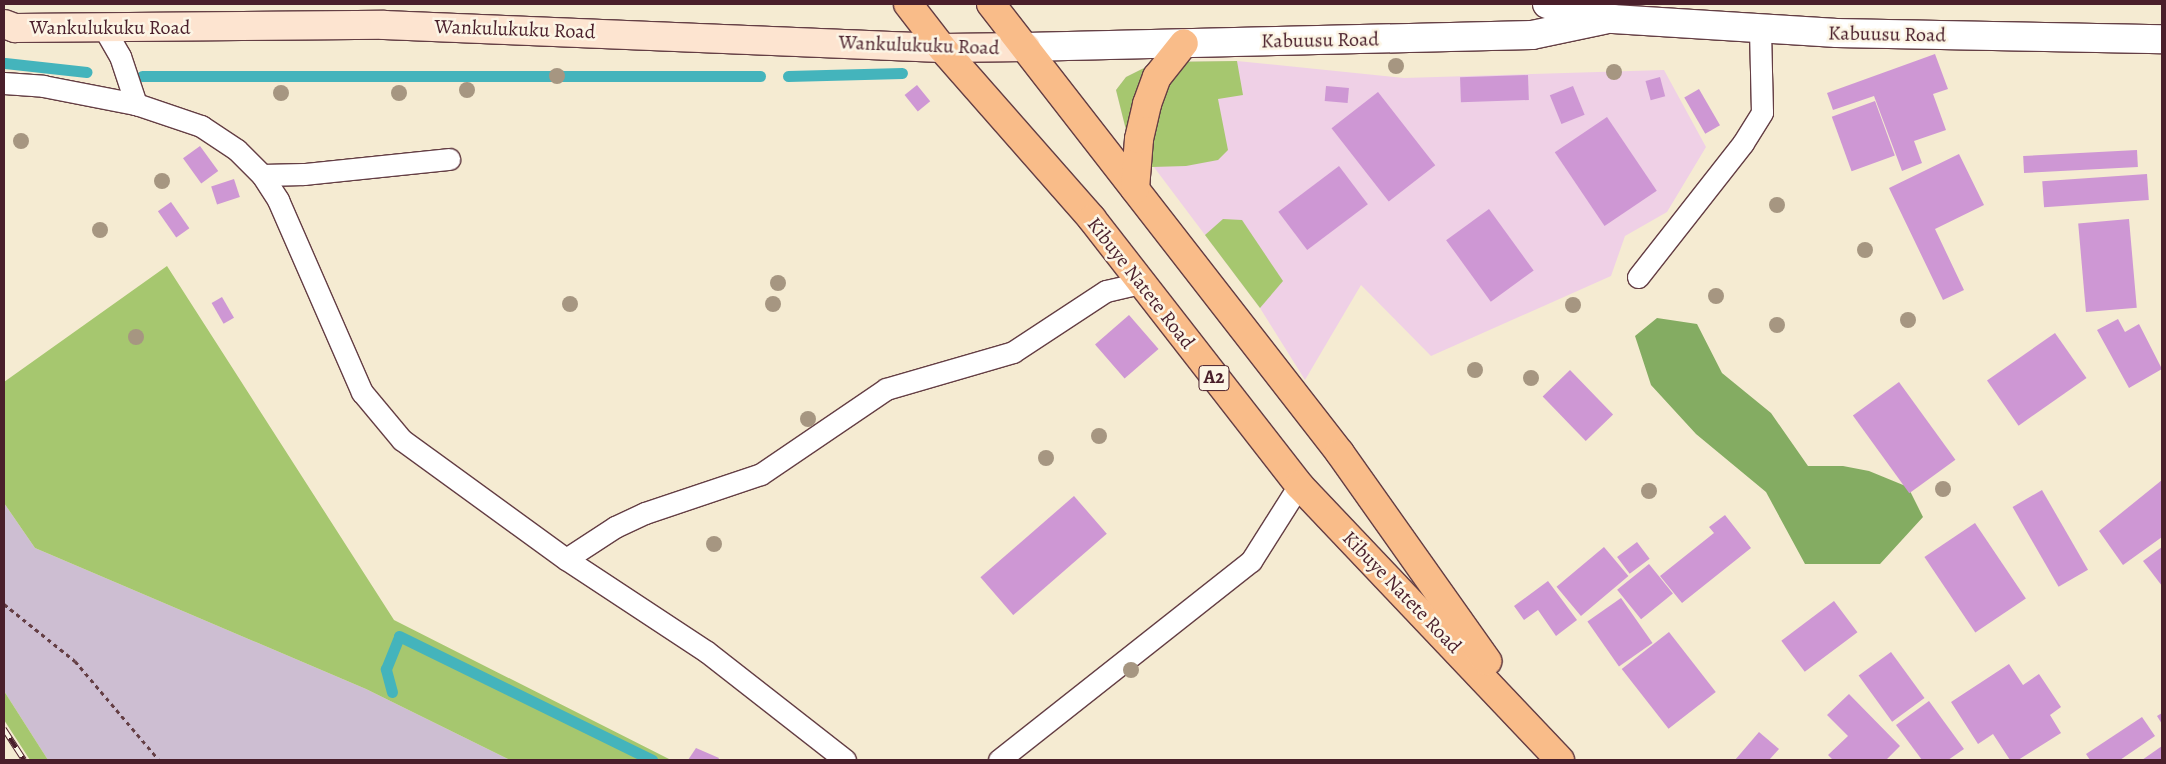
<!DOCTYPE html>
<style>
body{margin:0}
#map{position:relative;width:2166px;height:764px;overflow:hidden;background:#f5ebd2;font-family:Alegreya,serif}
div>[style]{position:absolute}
.built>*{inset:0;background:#efd0e6}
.industrial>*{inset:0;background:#cdbed2}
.green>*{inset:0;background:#a6c76f}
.forest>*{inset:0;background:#84ac62}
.stream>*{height:11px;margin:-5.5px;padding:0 5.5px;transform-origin:5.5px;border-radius:5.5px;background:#44b4bc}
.building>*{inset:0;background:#ce97d4;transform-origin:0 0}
.path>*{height:3px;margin-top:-1.5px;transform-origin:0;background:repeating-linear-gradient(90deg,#643e44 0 4px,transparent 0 8px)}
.roads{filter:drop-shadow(1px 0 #643e44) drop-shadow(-1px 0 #643e44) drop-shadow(0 1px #643e44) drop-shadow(0 -1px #643e44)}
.service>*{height:21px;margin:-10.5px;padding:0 10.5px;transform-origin:10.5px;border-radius:10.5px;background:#fff}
.tertiary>*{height:28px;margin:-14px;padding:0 14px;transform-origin:14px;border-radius:14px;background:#fff}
.secondary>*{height:28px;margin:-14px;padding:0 14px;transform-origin:14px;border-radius:14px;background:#fde4d0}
.primary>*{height:28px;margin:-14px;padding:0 14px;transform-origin:14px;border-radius:14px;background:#f9bc89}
.rail>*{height:5.5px;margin-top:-2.75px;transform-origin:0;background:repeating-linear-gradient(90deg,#fcf5e5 0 11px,#4a1f2b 0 22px);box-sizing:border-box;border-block:1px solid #4a1f2b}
.trees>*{width:16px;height:16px;margin:-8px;border-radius:50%;background:#a69681}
span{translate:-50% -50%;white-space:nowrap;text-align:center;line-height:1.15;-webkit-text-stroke:5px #fcf5e5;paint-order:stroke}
.shield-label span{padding:1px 4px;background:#fcf5e5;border:1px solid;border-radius:4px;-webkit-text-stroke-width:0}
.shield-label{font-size:19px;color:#4a1f2b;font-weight:700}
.street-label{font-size:20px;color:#4a1f2b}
.frame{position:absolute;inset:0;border:5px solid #4a1f2b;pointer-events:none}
</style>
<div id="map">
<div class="built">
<i style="clip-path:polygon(1237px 61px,1404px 78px,1664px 70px,1706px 147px,1667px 212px,1625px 236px,1611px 276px,1431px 356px,1361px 285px,1305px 380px,1260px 308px,1126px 130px,1116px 90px,1126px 77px,1156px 62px)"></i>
</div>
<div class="industrial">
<i style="clip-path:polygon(4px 503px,35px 548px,366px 689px,510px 760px,48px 760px,4px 691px)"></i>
</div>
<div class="green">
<i style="clip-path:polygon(1237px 61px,1243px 95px,1218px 99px,1228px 150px,1218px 160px,1186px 166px,1152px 167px,1126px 130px,1116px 90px,1126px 77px,1156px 62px)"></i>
<i style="clip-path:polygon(1223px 219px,1242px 220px,1283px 281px,1260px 308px,1205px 235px)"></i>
<i style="clip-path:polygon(167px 266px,394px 620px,671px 760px,510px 760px,366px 689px,35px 548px,4px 503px,4px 382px)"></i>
<i style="clip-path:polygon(4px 691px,48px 760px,30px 760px,4px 720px)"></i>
</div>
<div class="forest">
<i style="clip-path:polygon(1657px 318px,1697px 324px,1722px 373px,1771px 413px,1808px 466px,1843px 466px,1869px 471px,1908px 487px,1923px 517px,1880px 564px,1805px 564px,1766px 492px,1696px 434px,1651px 385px,1635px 336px)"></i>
</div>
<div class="stream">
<i style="left:5px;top:63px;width:82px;rotate:6.3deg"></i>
<i style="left:142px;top:76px;width:618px"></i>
<i style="left:788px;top:76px;width:114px;rotate:-1.5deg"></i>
<i style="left:392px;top:692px;width:24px;rotate:-105deg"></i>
<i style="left:386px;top:669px;width:35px;rotate:-68deg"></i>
<i style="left:399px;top:636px;width:282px;rotate:26.1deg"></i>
</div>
<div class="building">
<i style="clip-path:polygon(1935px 54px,1948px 89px,1933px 94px,1946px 130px,1914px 141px,1922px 163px,1902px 171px,1874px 96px,1833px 110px,1827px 93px)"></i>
<i style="left:1528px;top:75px;width:25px;height:68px;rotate:88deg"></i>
<i style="left:1660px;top:77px;width:20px;height:15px;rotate:75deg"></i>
<i style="left:917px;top:85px;width:21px;height:16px;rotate:51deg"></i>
<i style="left:1326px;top:86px;width:23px;height:15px;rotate:5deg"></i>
<i style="left:1573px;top:86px;width:31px;height:25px;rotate:68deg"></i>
<i style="left:1699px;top:89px;width:42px;height:17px;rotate:60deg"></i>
<i style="left:1378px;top:92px;width:93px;height:59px;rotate:52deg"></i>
<i style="left:1875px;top:101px;width:58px;height:46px;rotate:70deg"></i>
<i style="left:1607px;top:117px;width:89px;height:63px;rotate:56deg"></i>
<i style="left:200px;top:146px;width:31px;height:21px;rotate:54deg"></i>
<i style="left:2137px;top:150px;width:17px;height:114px;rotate:87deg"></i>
<i style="clip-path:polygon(1959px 154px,1984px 205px,1935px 229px,1964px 290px,1943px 300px,1889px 188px)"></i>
<i style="left:1339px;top:166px;width:48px;height:76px;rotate:53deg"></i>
<i style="left:2147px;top:174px;width:26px;height:105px;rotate:86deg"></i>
<i style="left:234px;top:179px;width:19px;height:24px;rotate:72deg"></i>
<i style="left:171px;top:202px;width:32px;height:16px;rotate:55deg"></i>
<i style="left:1489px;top:209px;width:76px;height:53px;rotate:54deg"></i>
<i style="left:2129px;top:219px;width:89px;height:51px;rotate:85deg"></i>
<i style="left:222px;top:297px;width:24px;height:12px;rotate:60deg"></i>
<i style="left:1129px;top:315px;width:45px;height:45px;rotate:49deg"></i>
<i style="clip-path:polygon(2118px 319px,2125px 332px,2139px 324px,2162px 369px,2129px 388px,2097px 330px)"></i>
<i style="left:2055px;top:333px;width:55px;height:83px;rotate:55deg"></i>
<i style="left:1570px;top:370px;width:62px;height:38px;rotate:46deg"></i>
<i style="left:1899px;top:382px;width:96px;height:57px;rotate:54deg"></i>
<i style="clip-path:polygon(2162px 480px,2162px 537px,2123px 565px,2099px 531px)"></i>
<i style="left:2042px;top:490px;width:92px;height:34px;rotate:60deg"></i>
<i style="left:1074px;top:496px;width:50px;height:124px;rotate:49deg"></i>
<i style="clip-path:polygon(1725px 515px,1751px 548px,1682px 603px,1660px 576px,1714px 533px,1709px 527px)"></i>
<i style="left:1975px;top:523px;width:91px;height:61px;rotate:56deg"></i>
<i style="left:1637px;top:542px;width:21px;height:25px;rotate:53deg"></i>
<i style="left:1604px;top:547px;width:38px;height:62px;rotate:50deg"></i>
<i style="clip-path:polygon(2162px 547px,2162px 586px,2143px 561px)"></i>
<i style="left:1649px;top:564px;width:38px;height:41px;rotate:51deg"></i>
<i style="clip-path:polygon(1548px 581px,1577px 620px,1556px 636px,1538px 610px,1524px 620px,1514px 606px)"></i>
<i style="left:1621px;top:598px;width:55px;height:41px;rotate:55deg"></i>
<i style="left:1834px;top:601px;width:39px;height:66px;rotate:53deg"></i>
<i style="left:1669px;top:632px;width:76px;height:60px;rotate:52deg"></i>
<i style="left:1891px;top:652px;width:57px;height:40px;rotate:54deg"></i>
<i style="clip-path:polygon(2009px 664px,2023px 685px,2039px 674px,2061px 707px,2050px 715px,2061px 733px,2018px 760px,2010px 760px,1993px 734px,1978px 744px,1951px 702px)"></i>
<i style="clip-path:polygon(1849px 694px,1900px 746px,1886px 760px,1833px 760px,1828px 755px,1848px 736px,1827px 715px)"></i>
<i style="clip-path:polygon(1929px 701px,1964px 749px,1948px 760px,1922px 760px,1896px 725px)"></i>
<i style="clip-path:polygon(2162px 713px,2162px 724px,2157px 716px)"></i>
<i style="clip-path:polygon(2142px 717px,2155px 736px,2120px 760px,2090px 760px,2086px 754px)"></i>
<i style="clip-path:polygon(1759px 732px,1779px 749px,1769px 760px,1735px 760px)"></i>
<i style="clip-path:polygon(2162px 746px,2162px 760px,2142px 760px)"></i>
<i style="clip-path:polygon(696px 748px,719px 758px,718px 760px,688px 760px)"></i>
</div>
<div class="path">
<i style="left:4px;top:604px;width:91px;rotate:38.8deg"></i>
<i style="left:75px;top:661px;width:130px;rotate:49.7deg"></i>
</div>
<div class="roads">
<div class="service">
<i style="left:102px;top:25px;width:36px;rotate:60deg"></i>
<i style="left:120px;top:56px;width:51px;rotate:71.6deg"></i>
<i style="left:4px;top:83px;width:39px;rotate:4deg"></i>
<i style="left:43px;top:86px;width:95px;rotate:11deg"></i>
<i style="left:136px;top:104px;width:69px;rotate:18.7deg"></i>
<i style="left:201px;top:126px;width:43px;rotate:33.7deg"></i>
<i style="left:237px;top:150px;width:35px;rotate:45deg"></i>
<i style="left:262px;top:175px;width:30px;rotate:57deg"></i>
<i style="left:278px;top:200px;width:210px;rotate:66.4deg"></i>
<i style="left:362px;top:392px;width:62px;rotate:50.2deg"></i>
<i style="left:402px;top:440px;width:203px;rotate:36deg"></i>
<i style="left:566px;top:559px;width:169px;rotate:33.4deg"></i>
<i style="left:707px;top:652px;width:175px;rotate:38deg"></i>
<i style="left:262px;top:175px;width:42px;rotate:-1.4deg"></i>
<i style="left:304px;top:174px;width:146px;rotate:-5.9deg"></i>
<i style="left:1638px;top:277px;width:170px;rotate:-51.9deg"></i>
<i style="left:1743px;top:143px;width:36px;rotate:-58deg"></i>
<i style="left:1762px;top:112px;width:83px;rotate:-91.4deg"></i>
<i style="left:566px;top:559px;width:59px;rotate:-33.1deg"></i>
<i style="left:615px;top:527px;width:33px;rotate:-25deg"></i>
<i style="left:645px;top:513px;width:122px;rotate:-18.6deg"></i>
<i style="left:761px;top:474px;width:151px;rotate:-34.2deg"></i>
<i style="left:886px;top:389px;width:132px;rotate:-16.2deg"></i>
<i style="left:1013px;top:352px;width:111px;rotate:-33.3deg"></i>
<i style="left:1106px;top:291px;width:35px;rotate:-13deg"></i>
<i style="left:999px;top:760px;width:321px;rotate:-38.3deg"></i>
<i style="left:1251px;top:561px;width:90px;rotate:-57.7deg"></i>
</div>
<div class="tertiary">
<i style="left:1547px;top:4px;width:68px;rotate:12.8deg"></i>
<i style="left:1613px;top:19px;width:224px;rotate:3.6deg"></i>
<i style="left:1837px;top:33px;width:325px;rotate:1.1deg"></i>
<i style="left:1026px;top:47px;width:506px;rotate:-1.36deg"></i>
<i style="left:1532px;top:35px;width:74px;rotate:-11.8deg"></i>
</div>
<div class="secondary">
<i style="left:4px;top:24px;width:12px;rotate:20deg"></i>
<i style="left:15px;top:28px;width:369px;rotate:-0.5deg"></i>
<i style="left:384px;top:25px;width:558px;rotate:2.36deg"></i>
<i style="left:942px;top:48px;width:84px;rotate:-0.7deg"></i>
</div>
<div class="primary">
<i style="left:908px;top:4px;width:56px;rotate:52.3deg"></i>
<i style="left:942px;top:48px;width:227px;rotate:48.7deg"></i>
<i style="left:1092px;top:219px;width:337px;rotate:52.1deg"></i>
<i style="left:1299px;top:485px;width:379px;rotate:46.5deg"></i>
<i style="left:991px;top:4px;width:569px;rotate:52.14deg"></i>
<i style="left:1340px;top:453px;width:255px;rotate:54.7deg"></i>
<i style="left:1135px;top:189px;width:50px;rotate:-85.4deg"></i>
<i style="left:1139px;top:139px;width:36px;rotate:-77deg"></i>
<i style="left:1147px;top:104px;width:29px;rotate:-70deg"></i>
<i style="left:1157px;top:77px;width:43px;rotate:-51.5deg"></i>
</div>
</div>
<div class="rail">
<i style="left:4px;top:729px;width:37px;rotate:57deg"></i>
</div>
<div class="trees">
<i style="left:1396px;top:66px"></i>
<i style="left:1614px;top:72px"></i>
<i style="left:557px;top:76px"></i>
<i style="left:467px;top:90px"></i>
<i style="left:281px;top:93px"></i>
<i style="left:399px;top:93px"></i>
<i style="left:21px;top:141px"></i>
<i style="left:162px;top:181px"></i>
<i style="left:1777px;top:205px"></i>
<i style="left:100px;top:230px"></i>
<i style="left:1865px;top:250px"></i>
<i style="left:778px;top:283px"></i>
<i style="left:1716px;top:296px"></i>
<i style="left:570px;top:304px"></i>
<i style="left:773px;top:304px"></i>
<i style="left:1573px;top:305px"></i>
<i style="left:1908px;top:320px"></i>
<i style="left:1777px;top:325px"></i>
<i style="left:136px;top:337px"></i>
<i style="left:1475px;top:370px"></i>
<i style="left:1531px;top:378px"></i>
<i style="left:808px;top:419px"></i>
<i style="left:1099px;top:436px"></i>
<i style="left:1046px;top:458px"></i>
<i style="left:1943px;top:489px"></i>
<i style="left:1649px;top:491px"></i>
<i style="left:714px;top:544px"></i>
<i style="left:1131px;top:670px"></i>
</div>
<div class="shield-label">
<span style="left:1214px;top:378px">A2</span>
</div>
<div class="street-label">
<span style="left:110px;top:27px">Wankulukuku Road</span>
<span style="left:515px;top:29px;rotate:2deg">Wankulukuku Road</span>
<span style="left:1887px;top:34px;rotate:1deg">Kabuusu Road</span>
<span style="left:1320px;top:40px;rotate:-1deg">Kabuusu Road</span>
<span style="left:919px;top:45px;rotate:2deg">Wankulukuku Road</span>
<span style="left:1141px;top:283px;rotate:52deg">Kibuye Natete Road</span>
<span style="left:1402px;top:592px;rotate:46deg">Kibuye Natete Road</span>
</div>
<div class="frame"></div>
</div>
